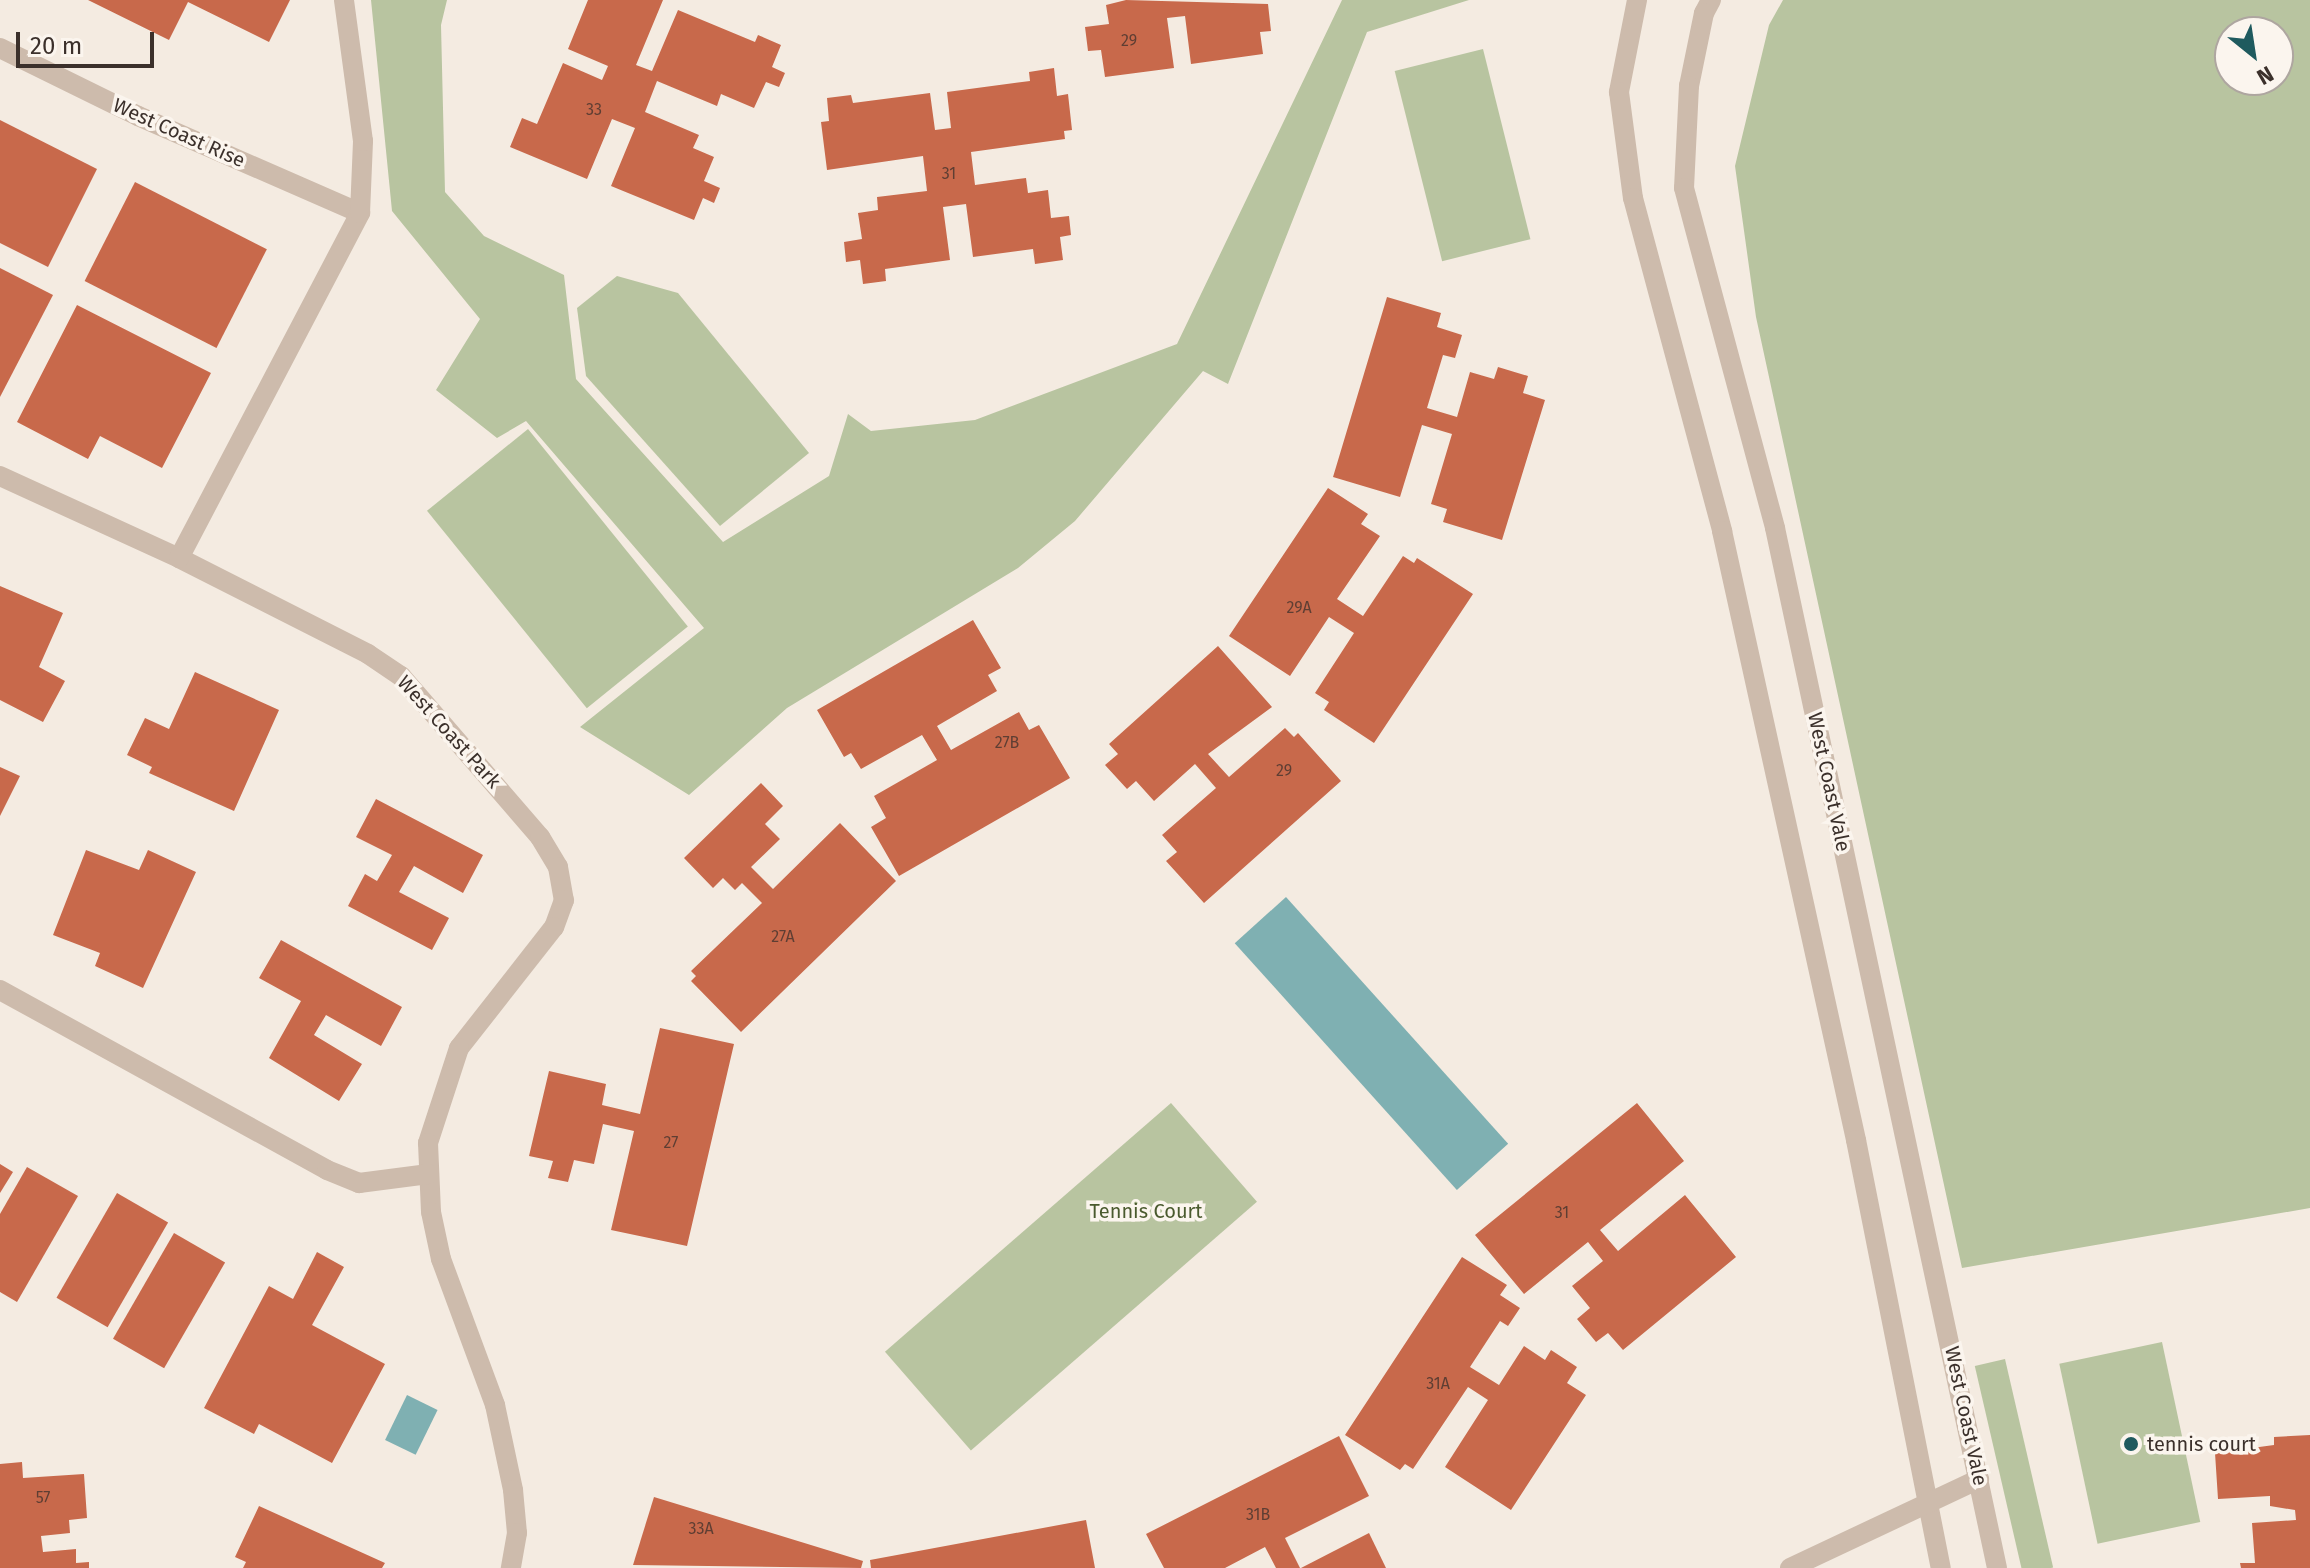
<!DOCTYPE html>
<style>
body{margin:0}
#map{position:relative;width:2310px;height:1568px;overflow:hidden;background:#f4ebe1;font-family:"Fira Sans",sans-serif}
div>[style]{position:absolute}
.green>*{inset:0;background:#b8c4a0;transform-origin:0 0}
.water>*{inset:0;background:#7fb0b2;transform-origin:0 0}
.building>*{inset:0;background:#c8694b;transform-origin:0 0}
.minor>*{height:20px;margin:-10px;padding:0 10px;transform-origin:10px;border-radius:10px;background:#cdbbac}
.dots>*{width:22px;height:22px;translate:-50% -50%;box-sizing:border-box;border:4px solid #fbf5ee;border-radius:50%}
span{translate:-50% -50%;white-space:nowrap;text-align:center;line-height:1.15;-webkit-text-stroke:7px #fbf5ee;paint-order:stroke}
.number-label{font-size:16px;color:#5e3e33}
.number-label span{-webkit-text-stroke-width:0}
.street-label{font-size:20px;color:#3b302b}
.park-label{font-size:20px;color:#4a5a2e}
.poi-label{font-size:20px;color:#3b302b}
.left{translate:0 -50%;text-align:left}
.north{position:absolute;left:2214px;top:16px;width:80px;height:80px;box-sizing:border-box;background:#fbf5ee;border:2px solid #aea6a0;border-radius:50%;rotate:150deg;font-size:22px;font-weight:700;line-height:32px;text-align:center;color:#3b302b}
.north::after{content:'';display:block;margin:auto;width:28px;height:36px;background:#1f5a5e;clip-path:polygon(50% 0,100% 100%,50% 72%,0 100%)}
.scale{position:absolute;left:16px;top:32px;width:138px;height:36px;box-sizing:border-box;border:4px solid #3b302b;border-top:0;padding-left:10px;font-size:24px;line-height:28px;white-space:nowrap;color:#3b302b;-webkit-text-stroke:6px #fbf5ee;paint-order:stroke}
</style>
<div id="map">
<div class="green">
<i style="clip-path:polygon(371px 0,447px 0,441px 25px,445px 192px,484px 236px,564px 275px,576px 379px,723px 542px,829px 476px,848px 414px,871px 431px,975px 420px,1177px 344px,1342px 0,1469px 0,1367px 32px,1228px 384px,1203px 371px,1075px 521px,1018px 568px,787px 708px,689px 795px,580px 727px,704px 628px,526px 421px,497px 438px,436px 390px,480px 319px,392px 211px)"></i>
<i style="clip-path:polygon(evenodd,1783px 0,2310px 0,2310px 1208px,1962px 1268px,1756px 317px,1735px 166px,1769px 25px,1783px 0,2230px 32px,2278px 32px,2278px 80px,2230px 80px,2230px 32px)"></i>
<i style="left:1483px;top:49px;width:196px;height:91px;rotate:76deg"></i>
<i style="clip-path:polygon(617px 276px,678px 293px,809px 453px,720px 526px,586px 376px,577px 308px)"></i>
<i style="left:528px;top:429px;width:254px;height:130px;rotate:51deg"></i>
<i style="left:1171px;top:1103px;width:131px;height:379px;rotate:49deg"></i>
<i style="left:2162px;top:1342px;width:184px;height:105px;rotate:78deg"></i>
<i style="left:2005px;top:1359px;width:214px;height:31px;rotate:77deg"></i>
</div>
<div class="water">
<i style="left:1286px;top:897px;width:332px;height:69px;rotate:48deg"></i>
<i style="left:407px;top:1395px;width:34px;height:50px;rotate:26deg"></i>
</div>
<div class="building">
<i style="clip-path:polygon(88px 0,290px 0,269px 42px,188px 2px,169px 40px)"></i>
<i style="clip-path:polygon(588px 0,663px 0,636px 65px,652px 71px,678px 10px,755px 42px,758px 35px,781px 45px,772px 67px,785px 73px,779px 87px,766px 82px,754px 108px,721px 94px,717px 106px,657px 81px,645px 112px,699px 135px,693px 148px,714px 157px,704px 181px,720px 188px,714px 203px,703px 198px,694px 220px,611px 186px,635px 128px,612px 119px,587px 179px,510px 147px,522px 118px,537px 124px,563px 63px,602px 80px,608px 66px,568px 49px)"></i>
<i style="clip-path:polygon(1126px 0,1268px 4px,1271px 31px,1260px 32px,1263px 54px,1191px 64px,1185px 16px,1167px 18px,1174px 68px,1105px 77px,1101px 50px,1088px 51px,1085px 27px,1109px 24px,1106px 5px)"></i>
<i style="clip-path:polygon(1054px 68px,1057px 96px,1068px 94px,1072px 130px,1064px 131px,1065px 139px,971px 152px,975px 185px,1026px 178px,1028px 193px,1048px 190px,1051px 218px,1069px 216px,1071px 235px,1060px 237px,1063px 260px,1035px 264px,1033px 249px,973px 257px,966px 204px,943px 207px,950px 260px,885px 269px,886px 281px,863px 284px,860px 260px,846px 262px,844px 242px,862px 239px,858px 213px,878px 210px,877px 197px,927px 191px,923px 156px,827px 170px,821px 122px,829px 121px,827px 98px,851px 95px,853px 103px,930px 93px,935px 130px,951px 128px,947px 92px,1030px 81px,1029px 72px)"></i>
<i style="clip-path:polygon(0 120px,97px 169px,48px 267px,0 243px)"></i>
<i style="left:135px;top:182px;width:148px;height:111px;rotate:27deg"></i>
<i style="clip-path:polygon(0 268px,53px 295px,0 397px)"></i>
<i style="clip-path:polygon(1387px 297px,1441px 313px,1437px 327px,1462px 335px,1455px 358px,1443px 355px,1427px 408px,1457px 417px,1470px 372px,1494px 379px,1498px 367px,1528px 376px,1523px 393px,1545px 400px,1502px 540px,1443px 522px,1447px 509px,1431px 504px,1452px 434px,1422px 425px,1400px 497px,1333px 477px)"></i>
<i style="clip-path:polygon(77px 305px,211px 373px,162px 468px,100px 436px,88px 459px,17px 422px)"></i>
<i style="clip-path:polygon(1328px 488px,1368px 514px,1361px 524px,1380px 536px,1337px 599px,1363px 616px,1403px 556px,1414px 563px,1417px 558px,1473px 594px,1374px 743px,1324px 710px,1329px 702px,1315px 693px,1354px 633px,1329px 617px,1290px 676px,1229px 636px)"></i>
<i style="clip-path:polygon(0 586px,63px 613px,39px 667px,65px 681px,43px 722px,0 700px)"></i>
<i style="clip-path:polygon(973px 620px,1001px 668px,988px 675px,997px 691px,937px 726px,951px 750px,1019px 712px,1029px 730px,1039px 725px,1070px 778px,899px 876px,871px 827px,886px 818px,874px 796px,937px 760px,922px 735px,861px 769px,851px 753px,844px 757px,817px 710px)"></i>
<i style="clip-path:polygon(1218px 646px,1272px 707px,1208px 754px,1229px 777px,1285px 728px,1294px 737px,1298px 733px,1341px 781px,1204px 903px,1166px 861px,1177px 852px,1162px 835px,1216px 788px,1195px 764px,1154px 801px,1136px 781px,1127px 789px,1105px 765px,1118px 754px,1109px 744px)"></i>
<i style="clip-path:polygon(195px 672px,279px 710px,234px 811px,149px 773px,152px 767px,127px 755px,145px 718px,169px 729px)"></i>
<i style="clip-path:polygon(0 767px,20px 776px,0 816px)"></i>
<i style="clip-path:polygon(761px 783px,783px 806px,765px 824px,780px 839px,751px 867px,773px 889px,840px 823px,896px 881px,741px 1032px,691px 981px,696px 976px,691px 971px,762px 903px,742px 883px,735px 890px,723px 878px,713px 888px,684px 858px)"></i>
<i style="clip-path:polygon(376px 799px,483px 855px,463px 893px,414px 866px,399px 892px,449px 918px,432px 950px,348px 906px,365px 874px,377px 881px,392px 855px,356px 837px)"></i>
<i style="clip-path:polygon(86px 850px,139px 870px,148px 850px,196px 872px,143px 988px,95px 966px,100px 953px,53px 935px)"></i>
<i style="clip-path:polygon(281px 940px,402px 1007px,381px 1046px,326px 1015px,314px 1035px,362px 1064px,339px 1101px,269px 1058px,301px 1001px,259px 978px)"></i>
<i style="clip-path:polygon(660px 1028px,734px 1044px,687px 1246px,611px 1230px,634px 1131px,603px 1124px,594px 1164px,574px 1160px,568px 1182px,548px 1178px,553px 1161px,529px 1156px,549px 1071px,606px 1084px,602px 1105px,640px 1114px)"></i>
<i style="clip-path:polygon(1637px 1103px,1684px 1161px,1600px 1230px,1618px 1251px,1685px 1195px,1736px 1257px,1623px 1350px,1608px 1333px,1596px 1342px,1577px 1319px,1590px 1308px,1572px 1286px,1603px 1261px,1588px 1242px,1524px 1294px,1475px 1235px)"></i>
<i style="clip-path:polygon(0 1164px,13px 1172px,0 1193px)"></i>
<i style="clip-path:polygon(27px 1167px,78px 1196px,17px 1302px,0 1292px,0 1214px)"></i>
<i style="left:117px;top:1193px;width:59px;height:121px;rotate:30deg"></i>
<i style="left:174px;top:1233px;width:59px;height:122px;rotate:30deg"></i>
<i style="clip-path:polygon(317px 1252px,344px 1267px,312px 1325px,385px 1364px,332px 1463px,259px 1424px,254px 1434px,204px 1408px,269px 1286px,293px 1299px)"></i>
<i style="clip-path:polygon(1462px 1257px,1507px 1285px,1500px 1295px,1520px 1308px,1508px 1326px,1500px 1321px,1470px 1367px,1499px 1385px,1524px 1346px,1545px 1360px,1551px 1350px,1577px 1367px,1567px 1383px,1586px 1395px,1511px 1510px,1445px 1467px,1488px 1400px,1468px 1387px,1413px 1469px,1405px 1464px,1400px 1470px,1345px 1435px)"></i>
<i style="clip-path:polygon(2310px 1435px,2310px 1568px,2241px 1568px,2240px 1563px,2255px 1563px,2252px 1523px,2296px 1520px,2295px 1510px,2270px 1506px,2270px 1496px,2218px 1499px,2215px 1453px,2274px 1445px,2274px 1437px)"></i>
<i style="clip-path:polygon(1339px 1436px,1369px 1496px,1285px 1538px,1300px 1568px,1276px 1568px,1265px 1547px,1225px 1568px,1164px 1568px,1146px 1534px)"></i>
<i style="clip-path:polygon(22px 1462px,23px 1478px,84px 1474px,87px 1518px,69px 1520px,70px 1533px,41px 1536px,43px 1552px,76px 1549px,76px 1563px,89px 1562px,89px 1568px,0 1568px,0 1464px)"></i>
<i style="clip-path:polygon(654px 1497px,863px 1561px,861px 1568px,633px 1565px)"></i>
<i style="clip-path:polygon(259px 1506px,385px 1563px,382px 1568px,243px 1568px,246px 1562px,235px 1557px)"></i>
<i style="clip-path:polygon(1086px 1520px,1095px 1568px,871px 1568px,870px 1560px)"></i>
<i style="clip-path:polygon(1369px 1533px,1386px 1568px,1301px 1568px)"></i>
</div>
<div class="minor">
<i style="left:1637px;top:0;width:94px;rotate:101.1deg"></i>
<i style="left:1619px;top:92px;width:107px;rotate:82.5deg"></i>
<i style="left:1633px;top:198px;width:345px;rotate:75deg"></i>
<i style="left:1722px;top:531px;width:624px;rotate:77.59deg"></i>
<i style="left:1856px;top:1140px;width:436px;rotate:78.8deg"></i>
<i style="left:1711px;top:0;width:15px;rotate:118deg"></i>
<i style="left:1704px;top:13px;width:75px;rotate:101.6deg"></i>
<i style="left:1689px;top:86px;width:102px;rotate:92.8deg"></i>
<i style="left:1684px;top:188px;width:352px;rotate:75deg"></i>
<i style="left:1775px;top:528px;width:1063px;rotate:77.95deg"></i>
<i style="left:0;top:48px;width:154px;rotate:26.2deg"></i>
<i style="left:138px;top:116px;width:242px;rotate:23.6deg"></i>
<i style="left:0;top:476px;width:197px;rotate:24.6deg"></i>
<i style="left:179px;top:558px;width:212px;rotate:26.9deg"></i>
<i style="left:368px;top:654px;width:40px;rotate:34deg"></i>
<i style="left:401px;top:676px;width:213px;rotate:49.2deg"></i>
<i style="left:540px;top:837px;width:35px;rotate:59deg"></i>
<i style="left:558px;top:867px;width:34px;rotate:80deg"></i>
<i style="left:564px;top:900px;width:29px;rotate:110deg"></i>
<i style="left:554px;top:927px;width:154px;rotate:128.1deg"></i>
<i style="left:459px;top:1048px;width:100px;rotate:108.1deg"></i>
<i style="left:428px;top:1143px;width:69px;rotate:87.5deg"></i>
<i style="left:431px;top:1212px;width:48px;rotate:78deg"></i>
<i style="left:441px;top:1259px;width:156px;rotate:69.7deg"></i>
<i style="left:495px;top:1405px;width:87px;rotate:78deg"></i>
<i style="left:513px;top:1490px;width:43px;rotate:84.7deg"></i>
<i style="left:517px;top:1533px;width:36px;rotate:100deg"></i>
<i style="left:179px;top:558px;width:390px;rotate:-62.3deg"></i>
<i style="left:360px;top:213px;width:72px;rotate:-87.6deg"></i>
<i style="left:363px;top:141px;width:142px;rotate:-97.7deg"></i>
<i style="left:0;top:990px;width:373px;rotate:28.8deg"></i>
<i style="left:327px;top:1170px;width:35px;rotate:22deg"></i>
<i style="left:359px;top:1183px;width:70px;rotate:-7.4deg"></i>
<i style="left:1790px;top:1568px;width:209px;rotate:-25.2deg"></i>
</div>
<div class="dots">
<i style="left:2131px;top:1444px;background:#1f5a5e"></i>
</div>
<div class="number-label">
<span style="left:1129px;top:41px">29</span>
<span style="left:594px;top:110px">33</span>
<span style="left:949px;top:174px">31</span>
<span style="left:1299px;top:608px">29A</span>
<span style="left:1007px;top:743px">27B</span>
<span style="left:1284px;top:771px">29</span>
<span style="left:783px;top:937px">27A</span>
<span style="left:671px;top:1143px">27</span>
<span style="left:1562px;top:1213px">31</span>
<span style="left:1438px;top:1384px">31A</span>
<span style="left:43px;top:1498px">57</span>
<span style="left:1258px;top:1515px">31B</span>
<span style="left:701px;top:1529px">33A</span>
</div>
<div class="street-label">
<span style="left:179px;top:133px;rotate:24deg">West Coast Rise</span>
<span style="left:449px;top:732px;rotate:48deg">West Coast Park</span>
<span style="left:1829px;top:782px;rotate:78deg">West Coast Vale</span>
<span style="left:1966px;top:1416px;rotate:78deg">West Coast Vale</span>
</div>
<div class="park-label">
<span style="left:1146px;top:1211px">Tennis Court</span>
</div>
<div class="poi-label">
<span class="left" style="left:2147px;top:1444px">tennis court</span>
</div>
<div class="north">N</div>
<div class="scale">20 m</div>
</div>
